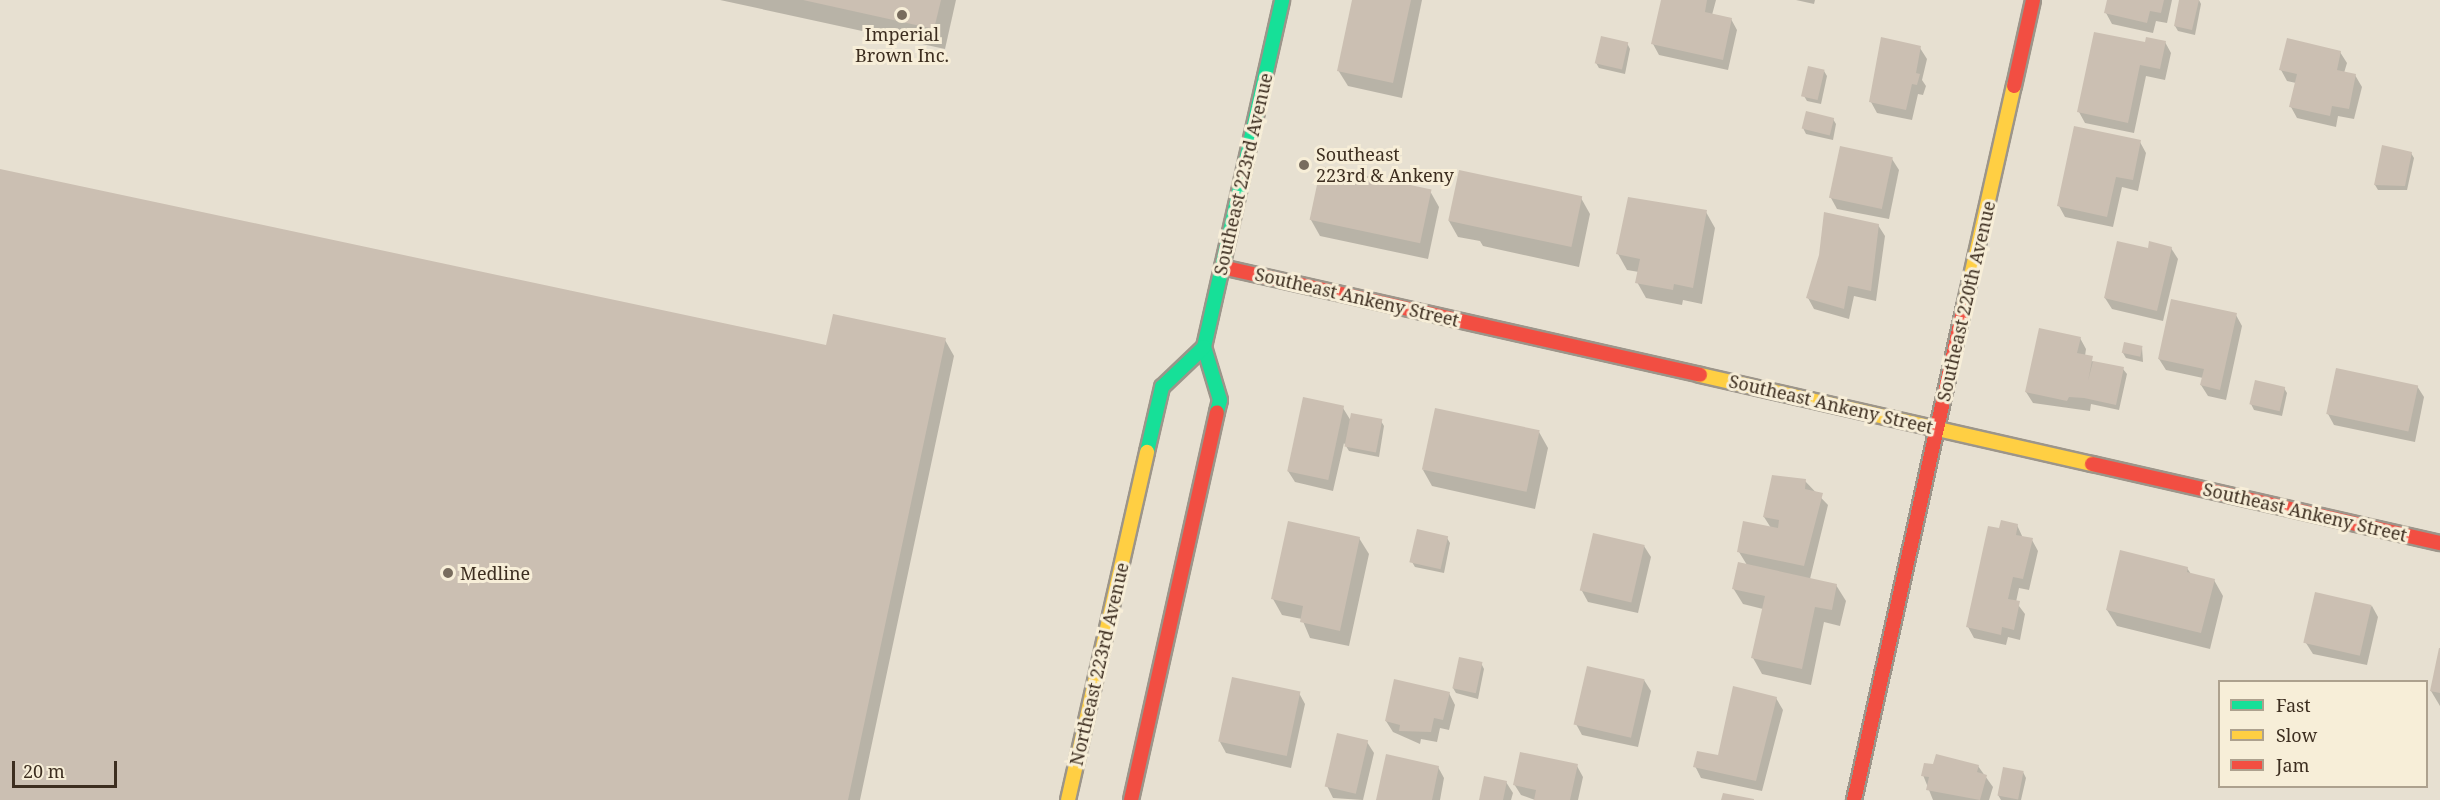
<!DOCTYPE html>
<style>
body{margin:0}
#map{position:relative;width:2440px;height:800px;overflow:hidden;background:#e7e0d1;font-family:"Noto Serif",serif}
div>[style]{position:absolute}
.shadow>*{inset:0;background:#0003}
.building>*{inset:0;background:#cbbfb2;transform-origin:0 0}
.roads{filter:drop-shadow(2px 0 #9c958a) drop-shadow(-2px 0 #9c958a) drop-shadow(0 2px #9c958a) drop-shadow(0 -2px #9c958a)}
.fast>*{height:14px;margin:-7px;padding:0 7px;transform-origin:7px;border-radius:7px;background:#16e098}
.slow>*{height:14px;margin:-7px;padding:0 7px;transform-origin:7px;border-radius:7px;background:#ffcf43}
.jam>*{height:14px;margin:-7px;padding:0 7px;transform-origin:7px;border-radius:7px;background:#f24e42}
.dots>*{width:16px;height:16px;translate:-50% -50%;box-sizing:border-box;border:3px solid #f7eed8;border-radius:50%}
span{translate:-50% -50%;white-space:nowrap;text-align:center;line-height:1.15;-webkit-text-stroke:6px #f7eed8;paint-order:stroke}
.poi-label{font-size:18px;color:#3d2e20}
.left{translate:0 -50%;text-align:left}
.street-label{font-size:18px;color:#3d2e20}
.legend{position:absolute;left:2218px;top:680px;width:210px;height:108px;box-sizing:border-box;background:#f7eed8;border:2px solid #ada18e;margin:0;padding:8px 10px;list-style:none;font-size:18px;color:#3d2e20}
.legend li{display:flex;align-items:center;gap:12px;height:30px}
.legend b{width:30px;border:2px solid #ada18e}
.scale{position:absolute;left:12px;top:761px;width:105px;height:27px;box-sizing:border-box;border:3px solid #3d2e20;border-top:0;padding-left:8px;font-size:18px;line-height:21px;white-space:nowrap;color:#3d2e20;-webkit-text-stroke:4px #f7eed8;paint-order:stroke}
</style>
<div id="map">
<div class="shadow">
<i style="clip-path:polygon(720px 0,956px 0,945px 49px)"></i>
<i style="clip-path:polygon(1354px 0,1422px 0,1402px 98px,1348px 86px,1338px 70px)"></i>
<i style="clip-path:polygon(1662px 0,1716px 0,1712px 15px,1731px 19px,1737px 30px,1728px 70px,1659px 55px,1653px 44px)"></i>
<i style="clip-path:polygon(1796px 0,1815px 0,1814px 4px)"></i>
<i style="clip-path:polygon(2109px 0,2172px 0,2167px 23px,2156px 21px,2153px 33px,2112px 24px,2106px 13px)"></i>
<i style="clip-path:polygon(2181px 0,2199px 0,2201px 4px,2195px 35px,2178px 31px,2175px 26px)"></i>
<i style="clip-path:polygon(2165px 42px,2171px 53px,2165px 80px,2146px 76px,2134px 133px,2085px 123px,2079px 112px,2146px 44px)"></i>
<i style="clip-path:polygon(1627px 43px,1630px 49px,1625px 74px,1599px 68px,1596px 63px)"></i>
<i style="clip-path:polygon(1920px 48px,1927px 59px,1922px 80px,1926px 86px,1923px 95px,1918px 94px,1912px 120px,1877px 113px,1871px 102px)"></i>
<i style="clip-path:polygon(2340px 52px,2347px 63px,2344px 73px,2355px 75px,2362px 87px,2354px 119px,2338px 116px,2336px 127px,2297px 118px,2291px 107px,2296px 83px,2287px 81px,2281px 70px)"></i>
<i style="clip-path:polygon(1824px 71px,1827px 76px,1821px 104px,1807px 101px,1804px 96px)"></i>
<i style="clip-path:polygon(1833px 119px,1836px 124px,1833px 140px,1806px 134px,1803px 128px)"></i>
<i style="clip-path:polygon(2140px 142px,2146px 153px,2138px 191px,2122px 187px,2113px 227px,2065px 217px,2059px 206px)"></i>
<i style="clip-path:polygon(2411px 153px,2414px 158px,2407px 190px,2378px 190px,2375px 185px)"></i>
<i style="clip-path:polygon(1892px 159px,1899px 170px,1889px 219px,1837px 209px,1831px 198px)"></i>
<i style="clip-path:polygon(0 171px,828px 347px,945px 340px,954px 356px,860px 800px,0 800px)"></i>
<i style="clip-path:polygon(1430px 191px,1439px 207px,1428px 259px,1320px 236px,1311px 220px)"></i>
<i style="clip-path:polygon(1581px 198px,1590px 214px,1579px 267px,1483px 246px,1480px 241px,1458px 237px,1449px 221px)"></i>
<i style="clip-path:polygon(1706px 212px,1715px 228px,1702px 304px,1683px 300px,1682px 305px,1646px 298px,1637px 282px,1639px 272px,1627px 270px,1618px 254px)"></i>
<i style="clip-path:polygon(1878px 225px,1885px 236px,1876px 301px,1854px 296px,1849px 319px,1814px 309px,1808px 298px)"></i>
<i style="clip-path:polygon(2171px 248px,2178px 259px,2163px 321px,2112px 309px,2105px 298px,2149px 250px)"></i>
<i style="clip-path:polygon(2236px 315px,2242px 326px,2226px 400px,2208px 396px,2201px 385px,2203px 378px,2166px 370px,2159px 359px)"></i>
<i style="clip-path:polygon(2080px 338px,2086px 349px,2085px 356px,2095px 363px,2123px 369px,2127px 374px,2119px 410px,2091px 404px,2090px 411px,2033px 403px,2026px 392px)"></i>
<i style="clip-path:polygon(2142px 347px,2143px 362px,2126px 358px,2123px 353px)"></i>
<i style="clip-path:polygon(2417px 386px,2424px 397px,2415px 442px,2334px 425px,2328px 414px)"></i>
<i style="clip-path:polygon(2284px 388px,2287px 393px,2282px 416px,2254px 410px,2251px 404px)"></i>
<i style="clip-path:polygon(1343px 408px,1351px 421px,1381px 421px,1384px 426px,1379px 457px,1349px 451px,1344px 443px,1333px 491px,1295px 482px,1288px 471px)"></i>
<i style="clip-path:polygon(1539px 432px,1548px 448px,1535px 509px,1432px 486px,1423px 470px)"></i>
<i style="clip-path:polygon(1805px 481px,1828px 505px,1810px 579px,1836px 585px,1846px 601px,1840px 626px,1824px 622px,1811px 685px,1762px 674px,1753px 658px,1763px 609px,1743px 604px,1733px 588px,1747px 565px,1739px 552px,1771px 528px,1764px 517px)"></i>
<i style="clip-path:polygon(2017px 525px,2023px 538px,2032px 540px,2038px 551px,2029px 590px,2019px 588px,2016px 602px,2025px 614px,2020px 640px,2008px 637px,2006px 645px,1974px 638px,1968px 627px,2001px 530px)"></i>
<i style="clip-path:polygon(1359px 538px,1369px 554px,1349px 646px,1310px 638px,1302px 619px,1282px 615px,1273px 599px)"></i>
<i style="clip-path:polygon(1447px 538px,1450px 543px,1444px 573px,1415px 567px,1412px 562px)"></i>
<i style="clip-path:polygon(1644px 546px,1651px 557px,1638px 613px,1588px 602px,1582px 591px)"></i>
<i style="clip-path:polygon(2187px 568px,2191px 574px,2214px 580px,2223px 596px,2210px 649px,2117px 626px,2107px 610px)"></i>
<i style="clip-path:polygon(2372px 606px,2378px 617px,2367px 665px,2313px 654px,2306px 643px)"></i>
<i style="clip-path:polygon(2440px 650px,2440px 706px,2431px 691px)"></i>
<i style="clip-path:polygon(1481px 663px,1484px 669px,1478px 699px,1456px 693px,1453px 688px)"></i>
<i style="clip-path:polygon(1644px 680px,1651px 691px,1638px 747px,1582px 735px,1576px 724px)"></i>
<i style="clip-path:polygon(1299px 693px,1305px 704px,1291px 768px,1226px 753px,1220px 742px)"></i>
<i style="clip-path:polygon(1449px 693px,1455px 705px,1449px 730px,1440px 728px,1437px 742px,1421px 739px,1420px 744px,1393px 732px,1386px 721px)"></i>
<i style="clip-path:polygon(1776px 698px,1783px 710px,1762px 791px,1701px 778px,1695px 766px,1719px 757px)"></i>
<i style="clip-path:polygon(1367px 742px,1374px 753px,1363px 800px,1333px 798px,1327px 786px)"></i>
<i style="clip-path:polygon(1577px 766px,1583px 777px,1578px 800px,1535px 800px,1521px 795px,1514px 784px)"></i>
<i style="clip-path:polygon(1978px 766px,1993px 787px,1989px 800px,1933px 800px,1923px 775px)"></i>
<i style="clip-path:polygon(1438px 767px,1444px 778px,1440px 800px,1378px 800px)"></i>
<i style="clip-path:polygon(2023px 772px,2026px 778px,2021px 800px,2001px 800px,1998px 795px)"></i>
<i style="clip-path:polygon(1506px 782px,1513px 793px,1511px 800px,1481px 800px)"></i>
</div>
<div class="building">
<i style="clip-path:polygon(803px 0,941px 0,934px 29px)"></i>
<i style="clip-path:polygon(1352px 0,1411px 0,1393px 83px,1337px 71px)"></i>
<i style="clip-path:polygon(1661px 0,1707px 0,1705px 12px,1732px 18px,1723px 60px,1651px 44px)"></i>
<i style="clip-path:polygon(2107px 0,2164px 0,2161px 13px,2150px 11px,2147px 23px,2104px 13px)"></i>
<i style="clip-path:polygon(2179px 0,2199px 0,2192px 30px,2174px 26px)"></i>
<i style="clip-path:polygon(2094px 32px,2145px 42px,2146px 37px,2166px 41px,2160px 69px,2140px 65px,2128px 123px,2077px 112px)"></i>
<i style="left:1601px;top:36px;width:28px;height:28px;rotate:13deg"></i>
<i style="clip-path:polygon(1881px 37px,1921px 46px,1916px 73px,1920px 74px,1917px 85px,1912px 84px,1906px 110px,1869px 102px)"></i>
<i style="clip-path:polygon(2287px 38px,2341px 51px,2337px 70px,2356px 74px,2349px 109px,2332px 106px,2330px 116px,2289px 107px,2297px 74px,2279px 70px)"></i>
<i style="left:1808px;top:66px;width:17px;height:31px;rotate:13deg"></i>
<i style="left:1806px;top:111px;width:29px;height:18px;rotate:14deg"></i>
<i style="clip-path:polygon(2074px 126px,2141px 140px,2133px 180px,2116px 177px,2107px 217px,2057px 206px)"></i>
<i style="clip-path:polygon(2382px 145px,2412px 152px,2405px 186px,2374px 185px)"></i>
<i style="left:1840px;top:146px;width:54px;height:53px;rotate:12deg"></i>
<i style="left:1321px;top:166px;width:113px;height:55px;rotate:12deg"></i>
<i style="clip-path:polygon(0 169px,826px 345px,833px 314px,946px 338px,848px 800px,0 800px)"></i>
<i style="left:1459px;top:170px;width:126px;height:52px;rotate:12deg"></i>
<i style="clip-path:polygon(1628px 197px,1707px 210px,1693px 288px,1674px 284px,1673px 290px,1635px 283px,1640px 259px,1616px 254px)"></i>
<i style="clip-path:polygon(1824px 212px,1879px 224px,1871px 291px,1848px 286px,1844px 309px,1806px 298px,1819px 255px)"></i>
<i style="clip-path:polygon(2117px 241px,2148px 248px,2149px 241px,2172px 247px,2157px 311px,2104px 298px)"></i>
<i style="clip-path:polygon(2171px 299px,2237px 313px,2220px 390px,2200px 385px,2204px 369px,2158px 359px)"></i>
<i style="clip-path:polygon(2039px 328px,2081px 337px,2077px 353px,2093px 356px,2088px 381px,2093px 361px,2124px 367px,2116px 405px,2084px 398px,2069px 397px,2067px 401px,2025px 392px)"></i>
<i style="left:2124px;top:342px;width:19px;height:11px;rotate:12deg"></i>
<i style="left:2336px;top:368px;width:84px;height:47px;rotate:12deg"></i>
<i style="left:2255px;top:380px;width:31px;height:25px;rotate:13deg"></i>
<i style="left:1303px;top:397px;width:42px;height:76px;rotate:12deg"></i>
<i style="left:1435px;top:408px;width:107px;height:63px;rotate:12deg"></i>
<i style="left:1351px;top:413px;width:32px;height:34px;rotate:11deg"></i>
<i style="clip-path:polygon(1772px 475px,1806px 479px,1805px 489px,1823px 493px,1804px 566px,1737px 552px,1743px 521px,1778px 528px,1779px 520px,1763px 517px)"></i>
<i style="clip-path:polygon(2001px 520px,2018px 524px,2016px 535px,2033px 538px,2023px 579px,2013px 577px,2008px 599px,2020px 601px,2014px 630px,2002px 627px,2001px 635px,1966px 627px,1988px 526px,1999px 528px)"></i>
<i style="clip-path:polygon(1288px 521px,1360px 537px,1340px 631px,1300px 622px,1303px 606px,1271px 599px)"></i>
<i style="left:1417px;top:529px;width:32px;height:34px;rotate:13deg"></i>
<i style="left:1593px;top:533px;width:53px;height:59px;rotate:13deg"></i>
<i style="clip-path:polygon(2120px 550px,2188px 567px,2187px 572px,2215px 579px,2201px 633px,2106px 610px)"></i>
<i style="clip-path:polygon(1738px 562px,1837px 584px,1832px 610px,1815px 607px,1802px 669px,1751px 658px,1765px 596px,1732px 589px)"></i>
<i style="left:2315px;top:592px;width:58px;height:52px;rotate:13deg"></i>
<i style="clip-path:polygon(2439px 648px,2440px 648px,2440px 693px,2430px 691px)"></i>
<i style="left:1459px;top:657px;width:24px;height:32px;rotate:12deg"></i>
<i style="left:1587px;top:666px;width:59px;height:60px;rotate:13deg"></i>
<i style="left:1232px;top:677px;width:70px;height:66px;rotate:12deg"></i>
<i style="clip-path:polygon(1394px 679px,1450px 692px,1443px 720px,1434px 718px,1431px 732px,1399px 731px,1400px 725px,1385px 721px)"></i>
<i style="clip-path:polygon(1733px 686px,1777px 697px,1756px 781px,1693px 767px,1697px 751px,1718px 755px)"></i>
<i style="left:1337px;top:733px;width:32px;height:55px;rotate:13deg"></i>
<i style="clip-path:polygon(1520px 752px,1578px 764px,1570px 800px,1534px 800px,1536px 790px,1513px 785px)"></i>
<i style="clip-path:polygon(1386px 754px,1439px 766px,1432px 800px,1376px 800px)"></i>
<i style="clip-path:polygon(1936px 754px,1979px 765px,1977px 772px,1987px 775px,1980px 800px,1926px 790px,1929px 777px,1921px 776px,1924px 763px,1933px 764px)"></i>
<i style="left:2003px;top:767px;width:21px;height:29px;rotate:11deg"></i>
<i style="clip-path:polygon(1484px 776px,1507px 781px,1503px 800px,1479px 800px)"></i>
<i style="clip-path:polygon(1723px 793px,1754px 799px,1754px 800px,1721px 800px)"></i>
</div>
<div class="roads">
<div class="fast">
<i style="left:1217px;top:412px;width:12px;rotate:-76deg"></i>
<i style="left:1220px;top:400px;width:55px;rotate:-106.8deg"></i>
<i style="left:1204px;top:347px;width:356px;rotate:-77.3deg"></i>
<i style="left:1147px;top:452px;width:67px;rotate:-77deg"></i>
<i style="left:1162px;top:387px;width:58px;rotate:-43.6deg"></i>
</div>
<div class="slow">
<i style="left:1964px;top:307px;width:227px;rotate:-77.3deg"></i>
<i style="left:1700px;top:375px;width:402px;rotate:12.8deg"></i>
<i style="left:1068px;top:800px;width:357px;rotate:-77.2deg"></i>
</div>
<div class="jam">
<i style="left:2014px;top:86px;width:88px;rotate:-77.5deg"></i>
<i style="left:1222px;top:267px;width:490px;rotate:12.7deg"></i>
<i style="left:2092px;top:464px;width:357px;rotate:12.8deg"></i>
<i style="left:1131px;top:800px;width:397px;rotate:-77.5deg"></i>
<i style="left:1854px;top:800px;width:505px;rotate:-77.42deg"></i>
</div>
</div>
<div class="dots">
<i style="left:902px;top:15px;background:#786c5e"></i>
<i style="left:1304px;top:165px;background:#786c5e"></i>
<i style="left:448px;top:573px;background:#786c5e"></i>
</div>
<div class="poi-label">
<span style="left:902px;top:45px">Imperial<br>Brown Inc.</span>
<span class="left" style="left:1316px;top:165px">Southeast<br>223rd &amp; Ankeny</span>
<span class="left" style="left:460px;top:573px">Medline</span>
</div>
<div class="street-label">
<span style="left:1243px;top:174px;rotate:-77deg">Southeast 223rd Avenue</span>
<span style="left:1357px;top:297px;rotate:13deg">Southeast Ankeny Street</span>
<span style="left:1966px;top:301px;rotate:-77deg">Southeast 220th Avenue</span>
<span style="left:1831px;top:404px;rotate:13deg">Southeast Ankeny Street</span>
<span style="left:2305px;top:512px;rotate:13deg">Southeast Ankeny Street</span>
<span style="left:1099px;top:664px;rotate:-77deg">Northeast 223rd Avenue</span>
</div>
<ul class="legend">
<li><b style="height:8px;background:#16e098"></b>Fast</li>
<li><b style="height:8px;background:#ffcf43"></b>Slow</li>
<li><b style="height:8px;background:#f24e42"></b>Jam</li>
</ul>
<div class="scale">20 m</div>
</div>
